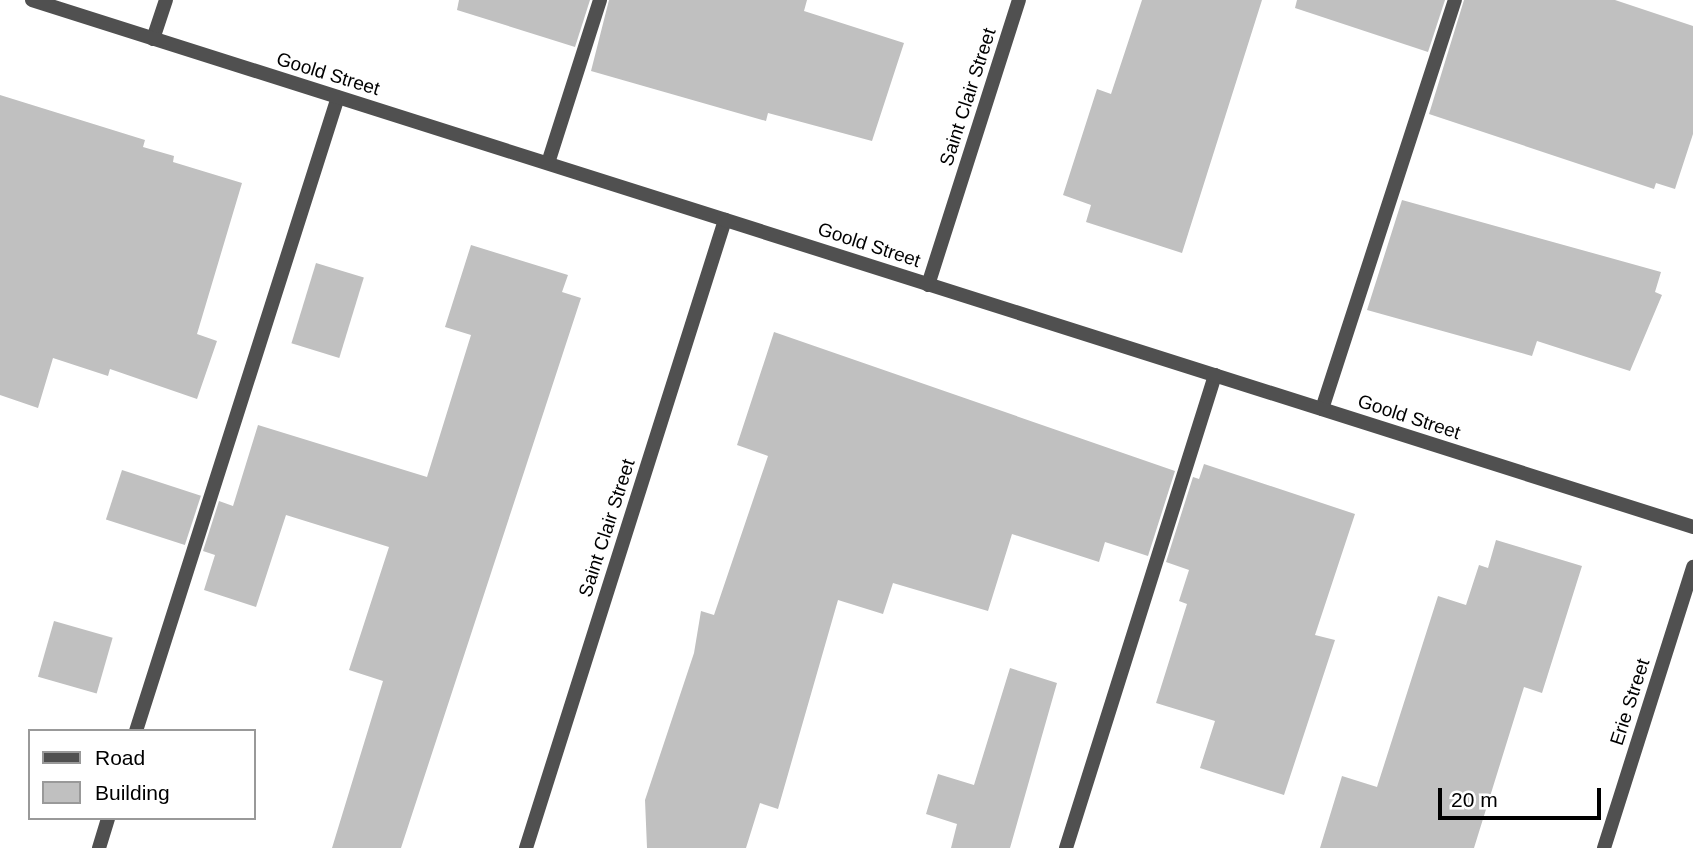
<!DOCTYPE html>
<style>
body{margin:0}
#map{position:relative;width:1693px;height:848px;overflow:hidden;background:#fff;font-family:Arial,sans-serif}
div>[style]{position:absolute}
.building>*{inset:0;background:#c0c0c0;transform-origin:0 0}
.service>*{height:14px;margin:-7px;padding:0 7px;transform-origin:7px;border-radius:7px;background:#505050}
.minor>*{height:14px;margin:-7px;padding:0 7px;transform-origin:7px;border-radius:7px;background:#505050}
.tertiary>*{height:14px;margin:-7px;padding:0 7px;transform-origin:7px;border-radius:7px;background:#505050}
span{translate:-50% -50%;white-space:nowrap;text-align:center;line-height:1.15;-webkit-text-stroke:7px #fff;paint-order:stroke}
.street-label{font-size:19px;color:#000}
.legend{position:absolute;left:28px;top:729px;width:228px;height:91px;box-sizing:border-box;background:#fff;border:2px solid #999;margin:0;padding:9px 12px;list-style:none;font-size:21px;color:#000}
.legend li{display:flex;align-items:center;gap:14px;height:35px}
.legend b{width:35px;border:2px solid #999}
.scale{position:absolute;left:1438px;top:788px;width:163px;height:32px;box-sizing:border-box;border:4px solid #000;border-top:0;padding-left:9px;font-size:21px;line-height:24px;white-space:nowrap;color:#000;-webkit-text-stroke:5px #fff;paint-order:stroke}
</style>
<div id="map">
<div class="building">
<i style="clip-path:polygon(459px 0,590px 0,575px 47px,457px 10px)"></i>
<i style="clip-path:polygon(609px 0,807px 0,804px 11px,904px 43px,872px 141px,768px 113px,766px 121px,591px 71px)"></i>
<i style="clip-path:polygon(1142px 0,1262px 0,1182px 253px,1086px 222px,1091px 205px,1063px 195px,1097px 89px,1111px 94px)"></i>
<i style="clip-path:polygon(1297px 0,1445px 0,1428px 52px,1295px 8px)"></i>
<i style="clip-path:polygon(1464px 0,1615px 0,1693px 26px,1693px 134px,1675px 189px,1656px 183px,1654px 189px,1429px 114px)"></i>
<i style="clip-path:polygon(0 95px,145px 140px,143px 147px,174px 156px,173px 162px,242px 183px,197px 334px,217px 341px,197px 399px,110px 369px,108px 376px,53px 358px,38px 408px,0 395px)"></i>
<i style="clip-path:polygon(1402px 200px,1661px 272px,1655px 292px,1662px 295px,1630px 371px,1537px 341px,1532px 356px,1367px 310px)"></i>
<i style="clip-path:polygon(471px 245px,568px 275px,562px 292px,581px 298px,401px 848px,332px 848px,383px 681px,349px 670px,389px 547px,286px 515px,256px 607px,204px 590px,215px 555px,203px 551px,219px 501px,233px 506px,258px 425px,427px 477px,471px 335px,445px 327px)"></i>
<i style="left:316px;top:263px;width:50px;height:84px;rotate:17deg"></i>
<i style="clip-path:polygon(774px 332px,1175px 471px,1148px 556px,1105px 542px,1099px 562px,1012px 534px,988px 611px,893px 583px,883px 614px,838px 600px,778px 809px,760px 803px,746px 848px,647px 848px,645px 800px,694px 653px,701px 611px,714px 615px,768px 456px,737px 445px)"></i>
<i style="clip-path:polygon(1204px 464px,1355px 514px,1315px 635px,1335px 640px,1284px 795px,1200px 768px,1215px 721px,1156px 703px,1187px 604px,1179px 601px,1189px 570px,1166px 562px,1193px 477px,1199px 479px)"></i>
<i style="left:122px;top:470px;width:83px;height:52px;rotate:18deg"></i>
<i style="clip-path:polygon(1496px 540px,1582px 566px,1542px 693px,1524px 687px,1474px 848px,1320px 848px,1342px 776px,1377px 787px,1438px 596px,1466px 605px,1479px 565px,1488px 568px)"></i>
<i style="left:54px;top:621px;width:61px;height:58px;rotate:16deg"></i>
<i style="clip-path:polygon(1010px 668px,1057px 683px,1010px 848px,951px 848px,957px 824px,926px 814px,938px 774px,974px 785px)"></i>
</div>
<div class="service">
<i style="left:548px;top:163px;width:171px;rotate:-72.3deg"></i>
<i style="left:1322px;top:409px;width:430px;rotate:-72deg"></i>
<i style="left:136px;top:731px;width:665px;rotate:-72.33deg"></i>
<i style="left:99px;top:848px;width:31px;rotate:-73deg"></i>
<i style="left:1066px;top:848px;width:496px;rotate:-72.5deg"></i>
</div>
<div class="minor">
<i style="left:153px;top:39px;width:41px;rotate:-71.6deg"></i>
<i style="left:928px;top:285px;width:299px;rotate:-72.3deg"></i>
<i style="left:526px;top:848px;width:659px;rotate:-72.42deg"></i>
<i style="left:1604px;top:848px;width:295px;rotate:-72.4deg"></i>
</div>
<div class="tertiary">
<i style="left:32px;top:0;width:1743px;rotate:17.6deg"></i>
</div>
<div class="street-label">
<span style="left:328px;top:74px;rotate:17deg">Goold Street</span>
<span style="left:968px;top:97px;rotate:-72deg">Saint Clair Street</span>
<span style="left:869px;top:245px;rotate:18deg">Goold Street</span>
<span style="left:1409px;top:417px;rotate:18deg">Goold Street</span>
<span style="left:607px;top:528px;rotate:-72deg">Saint Clair Street</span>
<span style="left:1630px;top:702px;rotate:-72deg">Erie Street</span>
</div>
<ul class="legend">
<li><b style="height:9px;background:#505050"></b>Road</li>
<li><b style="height:19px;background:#c0c0c0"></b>Building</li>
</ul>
<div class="scale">20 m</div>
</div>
